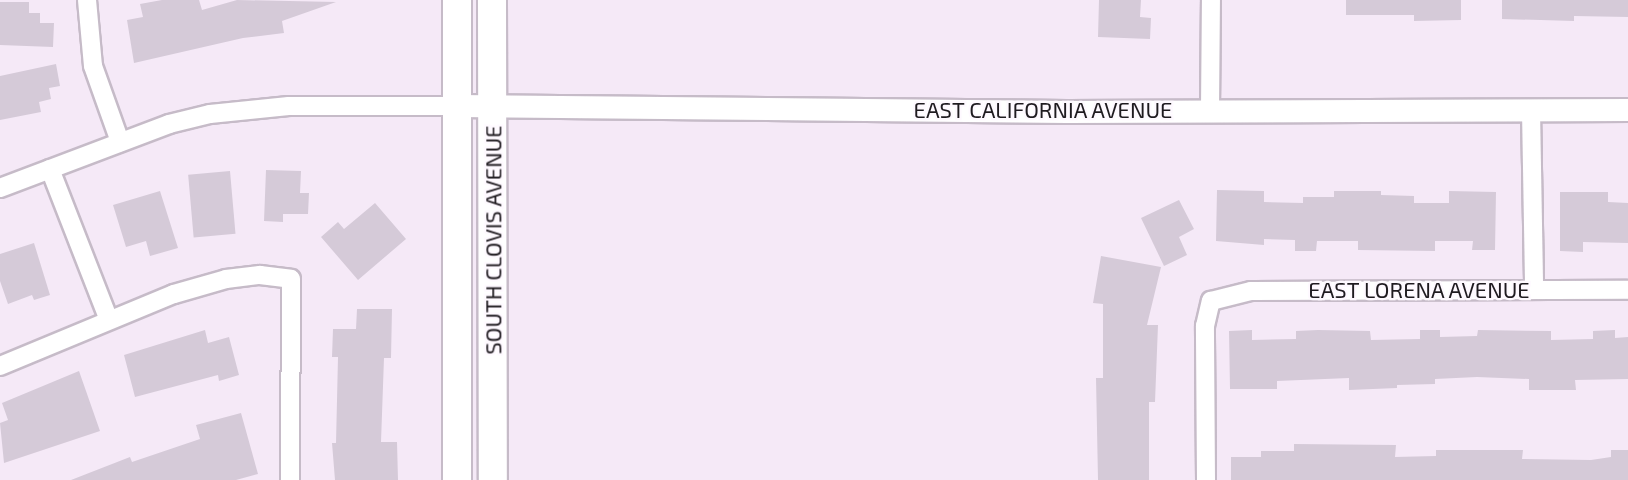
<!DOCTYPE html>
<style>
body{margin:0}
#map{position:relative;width:1628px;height:480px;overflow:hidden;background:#f5e9f7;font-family:"Exo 2",sans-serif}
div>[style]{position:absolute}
.building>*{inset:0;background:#d5cad8;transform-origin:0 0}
.roads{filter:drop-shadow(2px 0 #c6bbc8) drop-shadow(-2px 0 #c6bbc8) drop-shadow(0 2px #c6bbc8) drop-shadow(0 -2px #c6bbc8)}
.minor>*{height:18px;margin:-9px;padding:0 9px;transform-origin:9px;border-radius:9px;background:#fff}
.tertiary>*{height:22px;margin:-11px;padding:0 11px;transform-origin:11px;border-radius:11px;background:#fff}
.primary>*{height:28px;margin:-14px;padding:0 14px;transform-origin:14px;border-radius:14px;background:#fff}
span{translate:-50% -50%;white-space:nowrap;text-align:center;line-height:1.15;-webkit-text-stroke:4.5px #fef9ff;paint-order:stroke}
.street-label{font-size:22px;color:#1f1b20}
</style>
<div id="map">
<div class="building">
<i style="clip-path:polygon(162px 0,199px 0,202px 10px,237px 0,336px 2px,282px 21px,284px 33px,243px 38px,134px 63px,127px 20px,143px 17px,140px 4px)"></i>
<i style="clip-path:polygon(1099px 0,1141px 0,1140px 17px,1151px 18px,1150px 39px,1098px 37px)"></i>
<i style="clip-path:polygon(1346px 0,1461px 0,1461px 20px,1414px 21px,1414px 15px,1346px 15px)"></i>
<i style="clip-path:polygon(1502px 0,1628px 0,1628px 17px,1574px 16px,1574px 21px,1502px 19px)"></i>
<i style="clip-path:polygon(0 2px,29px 2px,29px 13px,40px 13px,40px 23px,54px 23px,53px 47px,0 45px)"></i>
<i style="clip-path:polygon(56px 64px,60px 86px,49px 88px,51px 99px,39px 102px,41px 112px,0 120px,0 76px)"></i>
<i style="clip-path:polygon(266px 170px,301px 171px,300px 193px,309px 193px,308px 214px,283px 214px,283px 222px,264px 221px)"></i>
<i style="left:230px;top:171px;width:63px;height:42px;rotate:85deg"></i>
<i style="clip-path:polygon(1217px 190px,1264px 191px,1264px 202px,1303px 203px,1303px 197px,1334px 197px,1334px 191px,1381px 191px,1381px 195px,1414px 196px,1414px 203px,1449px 203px,1449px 191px,1496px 192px,1495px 250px,1472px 250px,1473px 241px,1435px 241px,1435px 251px,1358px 250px,1358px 241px,1317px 241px,1316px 251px,1295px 251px,1295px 240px,1264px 239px,1264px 245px,1216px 241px)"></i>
<i style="clip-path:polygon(160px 191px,178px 248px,150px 256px,146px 241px,126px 247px,113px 205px)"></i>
<i style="clip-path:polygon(1560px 192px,1608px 192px,1608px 202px,1628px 203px,1628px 243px,1583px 242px,1583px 252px,1560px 251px)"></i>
<i style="clip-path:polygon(1179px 200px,1194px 229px,1179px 237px,1187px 255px,1164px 266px,1141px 218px)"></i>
<i style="clip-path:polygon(375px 203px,406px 239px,358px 280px,321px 237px,338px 222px,344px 229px)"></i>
<i style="clip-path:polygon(34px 243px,50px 295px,34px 300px,32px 295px,8px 304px,0 281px,0 254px)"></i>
<i style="clip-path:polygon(1101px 256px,1161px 267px,1147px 325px,1158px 325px,1155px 402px,1149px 402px,1149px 480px,1098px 480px,1096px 378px,1103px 378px,1103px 304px,1093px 303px)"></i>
<i style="clip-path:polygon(357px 309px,392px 309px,391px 358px,384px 358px,381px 442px,397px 442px,398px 480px,335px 480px,332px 443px,336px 443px,338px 357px,332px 357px,333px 329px,356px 329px)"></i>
<i style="clip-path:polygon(205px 330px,208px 343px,229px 337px,239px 375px,219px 381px,218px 375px,135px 397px,124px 355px)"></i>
<i style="clip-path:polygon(1252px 330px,1252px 340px,1296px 339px,1296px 331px,1318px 330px,1370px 331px,1371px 340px,1420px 339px,1420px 330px,1440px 330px,1440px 337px,1477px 336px,1478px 330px,1551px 331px,1551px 340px,1593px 339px,1593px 331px,1615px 330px,1615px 338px,1628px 337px,1628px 379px,1575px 380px,1576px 390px,1529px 390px,1529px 379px,1477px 377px,1435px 379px,1435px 384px,1397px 385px,1397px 388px,1349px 390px,1349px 378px,1277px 381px,1277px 389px,1230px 389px,1229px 331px)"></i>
<i style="clip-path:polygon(79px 371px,100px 431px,4px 463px,0 423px,8px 420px,2px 403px)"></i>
<i style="clip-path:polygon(241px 413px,258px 474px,236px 480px,71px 480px,130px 457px,132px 462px,200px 439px,196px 425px)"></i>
<i style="clip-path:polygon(1294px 444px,1396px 445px,1395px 457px,1436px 456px,1436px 450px,1523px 450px,1522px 459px,1591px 460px,1611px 457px,1611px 450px,1628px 450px,1628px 480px,1231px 480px,1231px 457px,1261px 457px,1261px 451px,1294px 451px)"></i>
</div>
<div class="roads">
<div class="minor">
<i style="left:87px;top:0;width:66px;rotate:84.8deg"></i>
<i style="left:93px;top:66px;width:81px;rotate:70.4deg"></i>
<i style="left:1210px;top:109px;width:109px;rotate:-89.5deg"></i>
<i style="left:1531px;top:110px;width:180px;rotate:89deg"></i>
<i style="left:50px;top:169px;width:160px;rotate:68.7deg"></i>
<i style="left:0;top:188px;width:181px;rotate:-20.7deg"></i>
<i style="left:169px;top:124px;width:42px;rotate:-13.7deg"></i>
<i style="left:210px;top:114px;width:79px;rotate:-5.8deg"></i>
<i style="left:289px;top:106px;width:168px"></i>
<i style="left:0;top:366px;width:188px;rotate:-22.5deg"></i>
<i style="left:174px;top:294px;width:54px;rotate:-16.1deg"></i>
<i style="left:226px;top:279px;width:34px;rotate:-7deg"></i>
<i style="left:260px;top:275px;width:31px;rotate:7deg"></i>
<i style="left:291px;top:279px;width:201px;rotate:90.3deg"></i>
<i style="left:1206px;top:480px;width:154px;rotate:-90.4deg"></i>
<i style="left:1205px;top:326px;width:26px;rotate:-77deg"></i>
<i style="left:1211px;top:301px;width:41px;rotate:-14deg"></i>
<i style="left:1251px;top:291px;width:377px;rotate:-0.2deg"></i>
</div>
<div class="tertiary">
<i style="left:457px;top:106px;width:610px;rotate:0.56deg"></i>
<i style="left:1067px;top:112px;width:561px;rotate:-0.2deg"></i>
</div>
<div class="primary">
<i style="left:457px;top:0;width:480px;rotate:90deg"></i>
<i style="left:492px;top:0;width:480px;rotate:89.9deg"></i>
</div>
</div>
<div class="street-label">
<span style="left:1043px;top:110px">EAST CALIFORNIA AVENUE</span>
<span style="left:493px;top:240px;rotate:-90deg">SOUTH CLOVIS AVENUE</span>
<span style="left:1419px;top:290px">EAST LORENA AVENUE</span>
</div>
</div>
